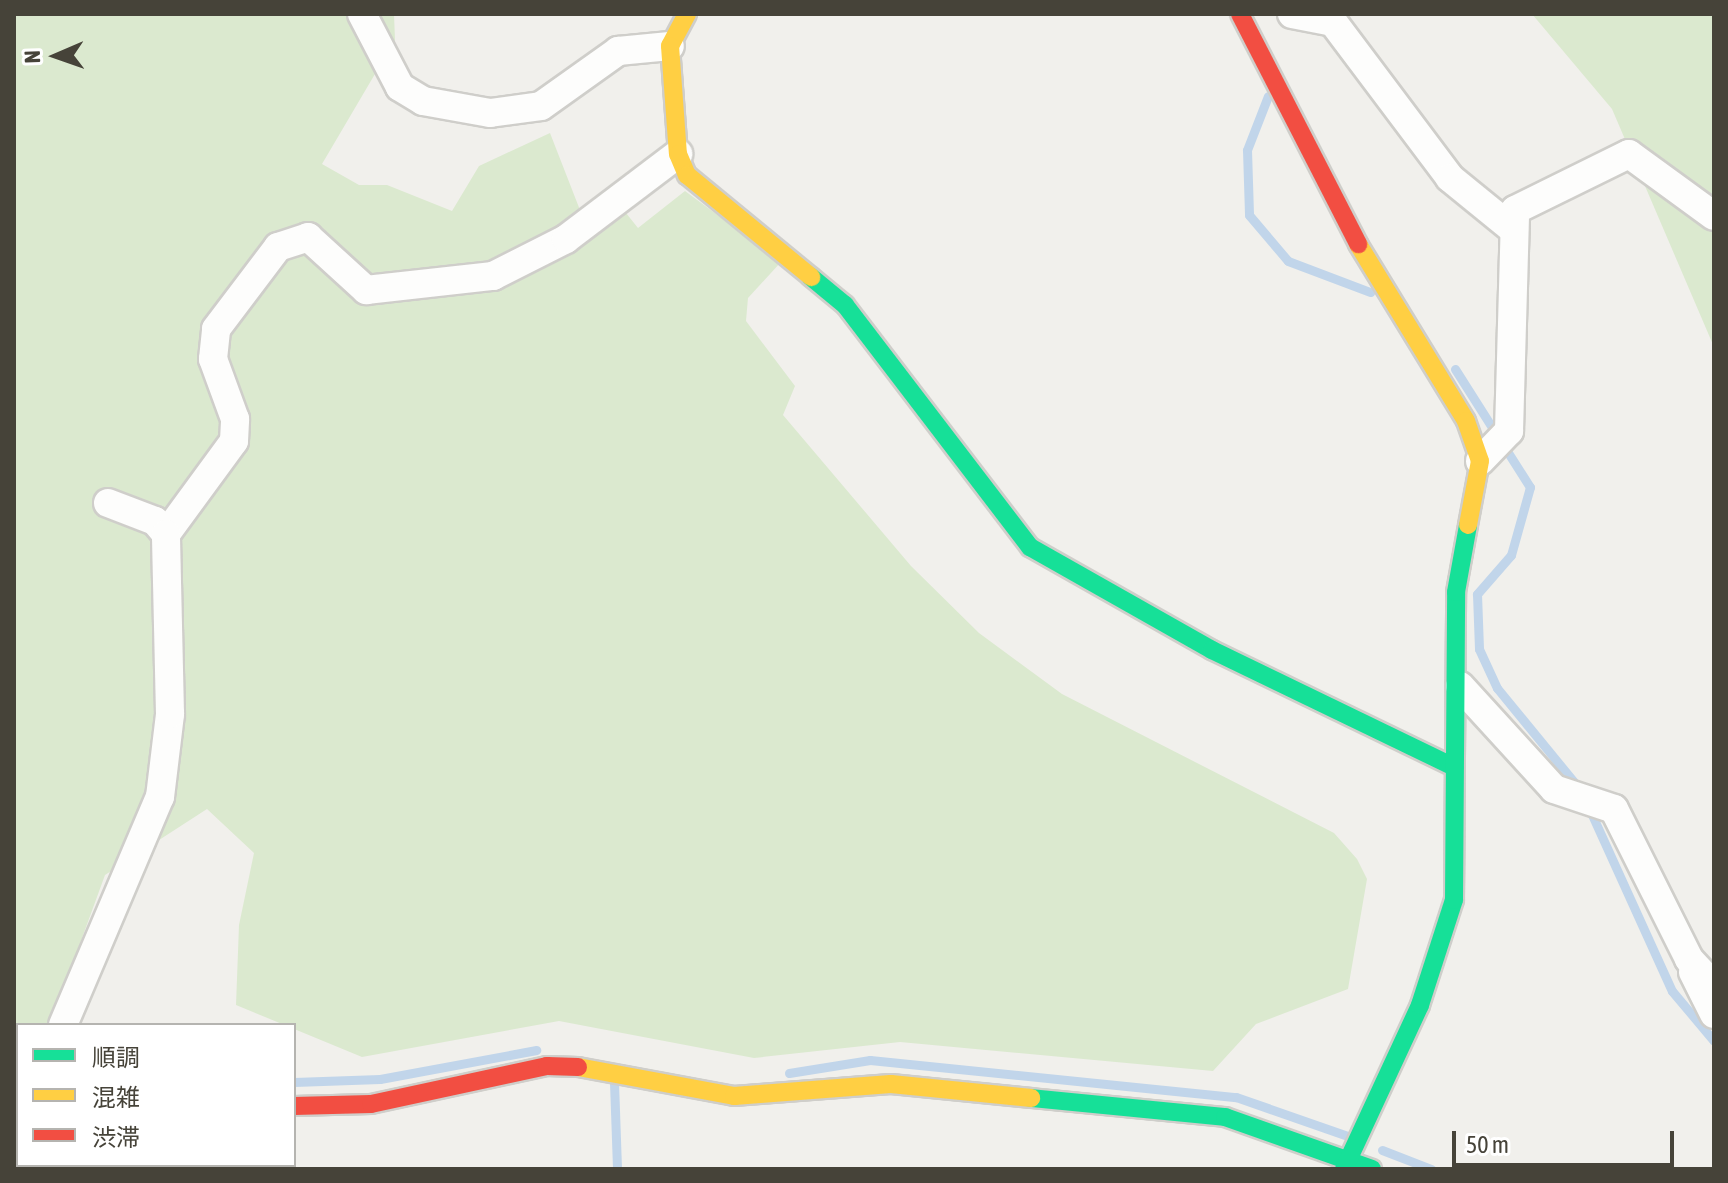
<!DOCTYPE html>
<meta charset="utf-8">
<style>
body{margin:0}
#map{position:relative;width:1728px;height:1183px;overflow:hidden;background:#f1f0ec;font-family:"Asap Condensed","Noto Sans JP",sans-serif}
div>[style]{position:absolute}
.green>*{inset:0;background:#dbe9cf}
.stream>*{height:9px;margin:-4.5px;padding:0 4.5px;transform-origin:4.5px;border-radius:4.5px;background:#c1d5ea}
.roads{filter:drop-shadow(2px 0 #cfceca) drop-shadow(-2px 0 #cfceca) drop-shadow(0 2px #cfceca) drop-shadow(0 -2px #cfceca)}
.street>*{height:28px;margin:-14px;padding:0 14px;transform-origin:14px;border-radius:14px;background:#fdfdfc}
.fast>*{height:18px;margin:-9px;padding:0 9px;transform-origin:9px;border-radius:9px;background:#16e098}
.slow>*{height:18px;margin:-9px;padding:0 9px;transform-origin:9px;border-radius:9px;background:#ffcf43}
.jam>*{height:18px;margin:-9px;padding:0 9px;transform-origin:9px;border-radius:9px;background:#f24e42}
span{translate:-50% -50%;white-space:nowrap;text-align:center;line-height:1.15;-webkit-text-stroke:8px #fff;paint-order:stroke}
.frame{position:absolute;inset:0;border:16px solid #464339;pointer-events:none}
.legend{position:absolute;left:16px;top:1023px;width:280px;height:144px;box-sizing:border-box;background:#fff;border:2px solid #b5b4b0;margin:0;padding:10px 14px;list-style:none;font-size:24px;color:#464339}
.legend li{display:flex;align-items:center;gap:16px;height:40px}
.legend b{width:40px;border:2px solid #b5b4b0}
.north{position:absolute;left:16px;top:16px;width:80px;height:80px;-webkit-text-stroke:6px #fff;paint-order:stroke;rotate:268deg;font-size:22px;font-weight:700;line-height:32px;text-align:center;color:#464339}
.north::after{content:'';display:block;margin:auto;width:28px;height:36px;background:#464339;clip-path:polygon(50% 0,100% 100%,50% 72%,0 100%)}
.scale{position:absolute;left:1452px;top:1131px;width:222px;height:36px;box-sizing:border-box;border:4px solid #464339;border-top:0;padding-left:10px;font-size:24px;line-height:28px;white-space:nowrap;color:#464339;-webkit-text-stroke:6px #fff;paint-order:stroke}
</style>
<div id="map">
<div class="green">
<i style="clip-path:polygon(14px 14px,394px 14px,395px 40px,322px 164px,359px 185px,387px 185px,452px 211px,479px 166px,550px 133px,587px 228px,622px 208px,638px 228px,685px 191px,781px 262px,748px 298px,746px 321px,795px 386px,783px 415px,911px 566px,979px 633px,1062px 694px,1334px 833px,1357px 859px,1367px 879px,1348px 989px,1256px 1024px,1213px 1071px,900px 1042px,754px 1058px,559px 1021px,362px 1057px,236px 1005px,239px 925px,254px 853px,207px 809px,105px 875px,51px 1023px,14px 1023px)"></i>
<i style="clip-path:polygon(1532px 14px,1714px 14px,1714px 347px,1612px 109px)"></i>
</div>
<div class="stream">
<i style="left:1268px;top:96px;width:58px;rotate:111.3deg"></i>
<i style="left:1247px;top:150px;width:65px;rotate:88.2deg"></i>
<i style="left:1249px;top:215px;width:60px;rotate:49.7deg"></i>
<i style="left:1288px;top:261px;width:88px;rotate:20.7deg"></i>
<i style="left:1455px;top:369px;width:140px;rotate:57.6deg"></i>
<i style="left:1530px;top:487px;width:71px;rotate:105.6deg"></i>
<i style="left:1511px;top:555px;width:52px;rotate:131.1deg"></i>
<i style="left:1477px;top:594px;width:55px;rotate:87.9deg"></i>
<i style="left:1479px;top:649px;width:43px;rotate:65.2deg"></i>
<i style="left:1497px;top:688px;width:134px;rotate:50.7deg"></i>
<i style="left:1588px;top:806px;width:203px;rotate:65.6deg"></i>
<i style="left:1672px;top:991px;width:65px;rotate:50deg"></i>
<i style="left:789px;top:1073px;width:82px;rotate:-9.1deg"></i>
<i style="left:870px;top:1060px;width:368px;rotate:5.8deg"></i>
<i style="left:1236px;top:1097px;width:119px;rotate:19.2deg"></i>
<i style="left:294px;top:1082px;width:86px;rotate:-2deg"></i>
<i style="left:380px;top:1079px;width:159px;rotate:-10.5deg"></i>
<i style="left:614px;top:1082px;width:87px;rotate:88deg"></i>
<i style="left:1382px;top:1150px;width:53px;rotate:21.2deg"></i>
<i style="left:19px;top:1169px;width:5px;rotate:-53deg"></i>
</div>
<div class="roads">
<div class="street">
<i style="left:362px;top:14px;width:82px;rotate:62.5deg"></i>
<i style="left:400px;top:87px;width:27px;rotate:31deg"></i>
<i style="left:423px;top:101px;width:68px;rotate:10.2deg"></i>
<i style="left:490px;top:113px;width:51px;rotate:-7.8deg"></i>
<i style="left:541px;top:106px;width:95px;rotate:-35.5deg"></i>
<i style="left:618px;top:51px;width:52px;rotate:-5.5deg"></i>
<i style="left:1292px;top:14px;width:38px;rotate:11deg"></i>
<i style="left:1327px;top:14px;width:205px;rotate:53.1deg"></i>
<i style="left:1450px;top:178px;width:82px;rotate:39.1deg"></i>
<i style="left:1480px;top:461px;width:42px;rotate:-46deg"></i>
<i style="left:1509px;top:431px;width:221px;rotate:-88.4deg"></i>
<i style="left:1515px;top:210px;width:127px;rotate:-26.2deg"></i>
<i style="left:1629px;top:154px;width:105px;rotate:36.1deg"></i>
<i style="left:108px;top:503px;width:50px;rotate:21deg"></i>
<i style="left:155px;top:521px;width:17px;rotate:50deg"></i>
<i style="left:166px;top:534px;width:115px;rotate:-53.8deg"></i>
<i style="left:234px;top:441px;width:22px;rotate:-87deg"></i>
<i style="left:235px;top:419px;width:64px;rotate:-110.1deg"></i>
<i style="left:213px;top:359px;width:30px;rotate:-84deg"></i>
<i style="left:216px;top:329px;width:103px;rotate:-52.9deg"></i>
<i style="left:278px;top:247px;width:32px;rotate:-18deg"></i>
<i style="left:308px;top:237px;width:79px;rotate:42.4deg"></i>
<i style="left:366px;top:290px;width:128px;rotate:-6.3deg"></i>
<i style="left:493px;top:276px;width:82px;rotate:-26.9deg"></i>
<i style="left:566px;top:239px;width:141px;rotate:-37.2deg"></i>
<i style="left:1460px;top:686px;width:139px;rotate:47.6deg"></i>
<i style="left:1554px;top:789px;width:63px;rotate:18.4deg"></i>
<i style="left:1614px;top:809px;width:168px;rotate:63.4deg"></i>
<i style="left:1689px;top:959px;width:37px;rotate:47deg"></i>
<i style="left:1693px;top:972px;width:47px;rotate:63.4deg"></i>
<i style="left:63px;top:1025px;width:248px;rotate:-67deg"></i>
<i style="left:160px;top:797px;width:84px;rotate:-83.1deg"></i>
<i style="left:170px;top:714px;width:180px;rotate:-91.3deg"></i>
<i style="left:49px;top:1169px;width:5px;rotate:-53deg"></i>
</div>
<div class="fast">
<i style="left:811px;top:277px;width:44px;rotate:39.5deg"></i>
<i style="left:845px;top:305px;width:305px;rotate:52.6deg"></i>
<i style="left:1030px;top:547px;width:209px;rotate:29.5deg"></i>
<i style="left:1212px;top:650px;width:269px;rotate:25.8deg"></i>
<i style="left:1031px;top:1098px;width:195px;rotate:5.6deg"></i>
<i style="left:1225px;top:1117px;width:156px;rotate:19.5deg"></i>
<i style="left:1344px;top:1169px;width:181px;rotate:-65.1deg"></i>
<i style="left:1420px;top:1005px;width:110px;rotate:-72.1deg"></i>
<i style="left:1454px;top:900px;width:308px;rotate:-89.6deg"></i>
<i style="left:1456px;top:592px;width:68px;rotate:-79.8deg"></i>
</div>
<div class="slow">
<i style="left:687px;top:14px;width:36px;rotate:118deg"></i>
<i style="left:670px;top:46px;width:108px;rotate:85.8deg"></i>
<i style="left:678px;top:154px;width:23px;rotate:67deg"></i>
<i style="left:687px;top:175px;width:161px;rotate:39.4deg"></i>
<i style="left:1358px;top:244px;width:207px;rotate:58.6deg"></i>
<i style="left:1466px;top:421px;width:42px;rotate:70.7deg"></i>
<i style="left:1480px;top:461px;width:65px;rotate:100.6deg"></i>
<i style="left:578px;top:1067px;width:159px;rotate:10.5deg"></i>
<i style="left:734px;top:1096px;width:157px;rotate:-4.4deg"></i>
<i style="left:891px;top:1084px;width:141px;rotate:5.7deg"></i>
</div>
<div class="jam">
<i style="left:1240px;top:14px;width:259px;rotate:62.8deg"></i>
<i style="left:294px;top:1106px;width:77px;rotate:-1.5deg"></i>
<i style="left:371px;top:1104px;width:180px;rotate:-12.2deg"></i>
<i style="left:547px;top:1066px;width:31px;rotate:2deg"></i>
</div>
</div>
<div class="frame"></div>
<ul class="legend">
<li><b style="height:10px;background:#16e098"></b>順調</li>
<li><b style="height:10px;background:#ffcf43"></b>混雑</li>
<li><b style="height:10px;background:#f24e42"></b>渋滞</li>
</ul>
<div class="north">N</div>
<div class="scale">50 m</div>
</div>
